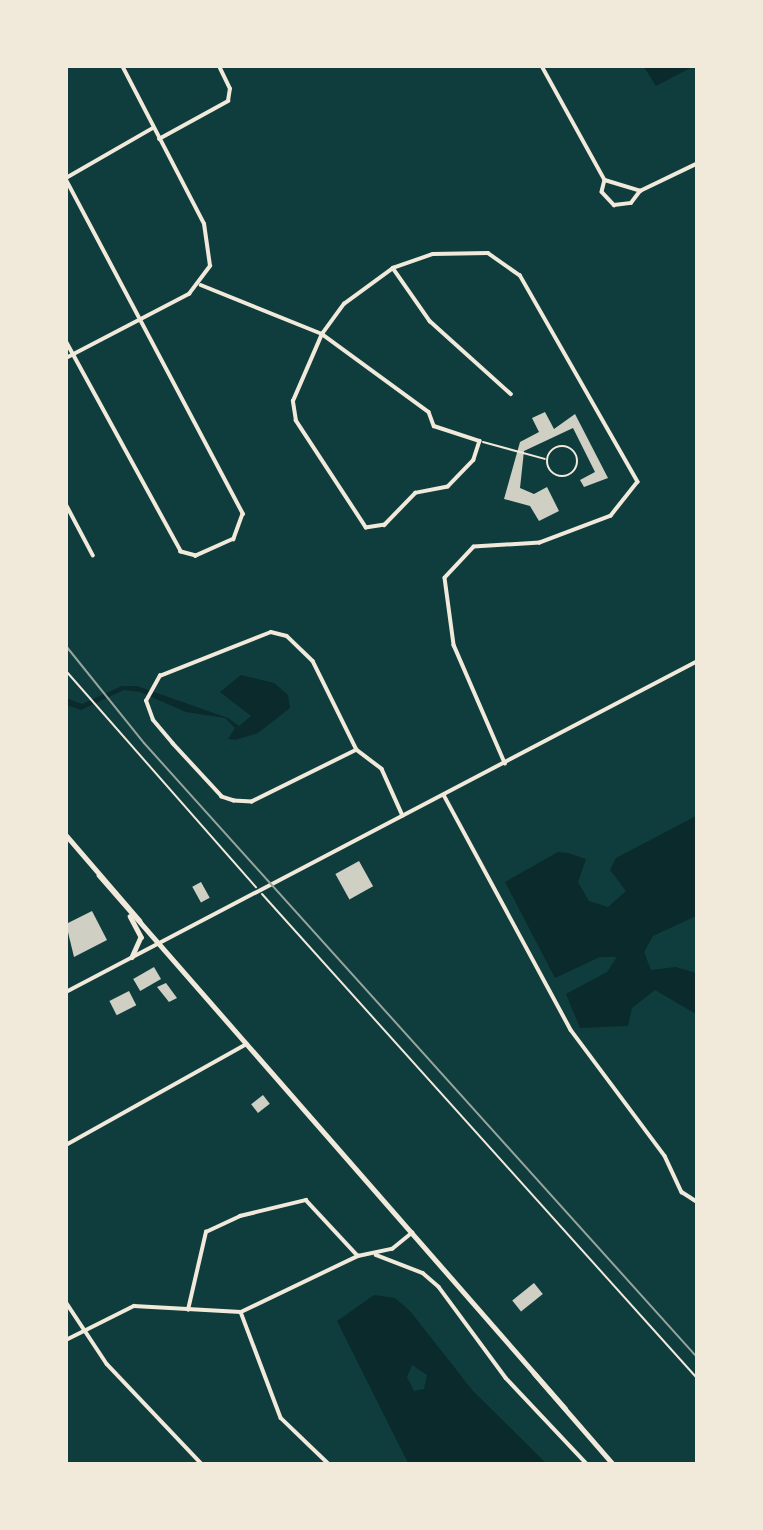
<!DOCTYPE html>
<style>
body{margin:0}
#map{position:relative;width:763px;height:1530px;overflow:hidden;background:#0f3d3e;font-family:Arial,sans-serif}
div>[style]{position:absolute}
.water>*{inset:0;background:#0a2a2b}
.building>*{inset:0;background:#cfcfc3;transform-origin:0 0}
.path>*{height:2px;margin:-1px;padding:0 1px;transform-origin:1px;border-radius:1px;background:#f1e9da}
.path>.ring{margin:-1px;padding:0;box-sizing:content-box;background:none;border:2px solid #f1e9da;border-radius:50%}
.minor>*{height:3.5px;margin:-1.75px;padding:0 1.75px;transform-origin:1.75px;border-radius:1.75px;background:#f1e9da}
.tertiary>*{height:3.5px;margin:-1.75px;padding:0 1.75px;transform-origin:1.75px;border-radius:1.75px;background:#f1e9da}
.secondary>*{height:4.5px;margin:-2.25px;padding:0 2.25px;transform-origin:2.25px;border-radius:2.25px;background:#f1e9da}
.rail>*{height:2px;margin:-1px;padding:0 1px;transform-origin:1px;border-radius:1px;background:#97a49c}
span{translate:-50% -50%;white-space:nowrap;text-align:center;line-height:1.15;-webkit-text-stroke:7px #f1e9da;paint-order:stroke}
.frame{position:absolute;inset:0;border:68px solid #f1e9da;pointer-events:none}
</style>
<div id="map">
<div class="water">
<i style="clip-path:polygon(644px 67px,644px 66px,692px 67px,656px 86px)"></i>
<i style="clip-path:polygon(241px 675px,274px 683px,288px 695px,290px 708px,258px 733px,235px 740px,228px 739px,235px 728px,225px 718px,186px 712px,140px 692px,124px 690px,81px 710px,67px 705px,66px 698px,82px 704px,122px 686px,137px 686px,228px 718px,239px 726px,251px 716px,220px 692px)"></i>
<i style="clip-path:polygon(696px 816px,696px 916px,653px 936px,644px 952px,651px 970px,676px 967px,696px 973px,696px 1014px,655px 990px,632px 1008px,628px 1026px,580px 1028px,566px 994px,607px 972px,617px 957px,600px 957px,555px 978px,505px 882px,558px 852px,568px 853px,586px 859px,578px 882px,589px 901px,608px 907px,626px 891px,610px 870px,616px 858px)"></i>
<i style="clip-path:polygon(evenodd,374px 1295px,395px 1298px,410px 1311px,473px 1391px,546px 1463px,408px 1463px,337px 1321px,374px 1295px,412px 1365px,427px 1375px,424px 1389px,414px 1391px,407px 1377px,412px 1365px)"></i>
</div>
<div class="building">
<i style="clip-path:polygon(545px 412px,554px 429px,575px 414px,608px 478px,584px 487px,580px 480px,595px 472px,573px 428px,524px 451px,520px 488px,534px 494px,547px 487px,559px 511px,539px 521px,530px 506px,504px 499px,520px 442px,539px 432px,532px 418px)"></i>
<i style="left:359px;top:861px;width:29px;height:27px;rotate:61deg"></i>
<i style="left:201px;top:882px;width:18px;height:10px;rotate:61deg"></i>
<i style="clip-path:polygon(92px 911px,107px 940px,74px 957px,66px 924px)"></i>
<i style="left:154px;top:967px;width:14px;height:24px;rotate:60deg"></i>
<i style="clip-path:polygon(166px 983px,177px 998px,169px 1002px,157px 987px)"></i>
<i style="left:129px;top:991px;width:16px;height:22px;rotate:63deg"></i>
<i style="left:263px;top:1095px;width:11px;height:15px;rotate:52deg"></i>
<i style="left:534px;top:1283px;width:14px;height:28px;rotate:51deg"></i>
</div>
<div class="path">
<i style="left:483px;top:442px;width:64px;rotate:15.3deg"></i>
<i class="ring" style="left:547px;top:446px;width:28px;height:28px"></i>
<i style="left:66px;top:671px;width:288px;rotate:48.7deg"></i>
<i style="left:262px;top:894px;width:649px;rotate:48.06deg"></i>
</div>
<div class="minor">
<i style="left:542px;top:66px;width:130px;rotate:61.1deg"></i>
<i style="left:605px;top:180px;width:37px;rotate:17deg"></i>
<i style="left:640px;top:191px;width:62px;rotate:-25.7deg"></i>
<i style="left:159px;top:139px;width:79px;rotate:-28.8deg"></i>
<i style="left:228px;top:101px;width:12px;rotate:-81deg"></i>
<i style="left:230px;top:89px;width:25px;rotate:-116deg"></i>
<i style="left:66px;top:178px;width:100px;rotate:-29.9deg"></i>
<i style="left:66px;top:179px;width:379px;rotate:62.1deg"></i>
<i style="left:243px;top:514px;width:27px;rotate:110deg"></i>
<i style="left:234px;top:539px;width:42px;rotate:155.9deg"></i>
<i style="left:196px;top:556px;width:16px;rotate:-165deg"></i>
<i style="left:181px;top:552px;width:239px;rotate:-118.7deg"></i>
<i style="left:605px;top:180px;width:12px;rotate:104deg"></i>
<i style="left:602px;top:192px;width:18px;rotate:47deg"></i>
<i style="left:614px;top:205px;width:17px;rotate:-7deg"></i>
<i style="left:631px;top:203px;width:15px;rotate:-53deg"></i>
<i style="left:393px;top:268px;width:65px;rotate:55.1deg"></i>
<i style="left:430px;top:321px;width:109px;rotate:42deg"></i>
<i style="left:201px;top:285px;width:131px;rotate:22deg"></i>
<i style="left:322px;top:334px;width:132px;rotate:36.1deg"></i>
<i style="left:429px;top:412px;width:15px;rotate:70deg"></i>
<i style="left:434px;top:426px;width:48px;rotate:18.1deg"></i>
<i style="left:480px;top:441px;width:20px;rotate:108deg"></i>
<i style="left:474px;top:460px;width:37px;rotate:134deg"></i>
<i style="left:448px;top:487px;width:33px;rotate:169deg"></i>
<i style="left:416px;top:493px;width:45px;rotate:134.1deg"></i>
<i style="left:385px;top:525px;width:19px;rotate:171deg"></i>
<i style="left:366px;top:528px;width:128px;rotate:-123.2deg"></i>
<i style="left:296px;top:421px;width:20px;rotate:-99deg"></i>
<i style="left:293px;top:401px;width:73px;rotate:-66.6deg"></i>
<i style="left:322px;top:334px;width:37px;rotate:-54deg"></i>
<i style="left:344px;top:304px;width:61px;rotate:-36.3deg"></i>
<i style="left:393px;top:268px;width:42px;rotate:-19.3deg"></i>
<i style="left:433px;top:254px;width:55px;rotate:-1deg"></i>
<i style="left:488px;top:253px;width:39px;rotate:35deg"></i>
<i style="left:520px;top:275px;width:238px;rotate:60.3deg"></i>
<i style="left:638px;top:482px;width:43px;rotate:128.5deg"></i>
<i style="left:611px;top:516px;width:76px;rotate:159.2deg"></i>
<i style="left:540px;top:543px;width:66px;rotate:176.5deg"></i>
<i style="left:474px;top:547px;width:42px;rotate:133.1deg"></i>
<i style="left:445px;top:578px;width:68px;rotate:82.3deg"></i>
<i style="left:454px;top:645px;width:129px;rotate:66.6deg"></i>
<i style="left:66px;top:504px;width:58px;rotate:62.1deg"></i>
<i style="left:271px;top:632px;width:16px;rotate:14deg"></i>
<i style="left:287px;top:636px;width:36px;rotate:44deg"></i>
<i style="left:313px;top:661px;width:99px;rotate:63.7deg"></i>
<i style="left:357px;top:750px;width:117px;rotate:153.7deg"></i>
<i style="left:252px;top:802px;width:18px;rotate:-177deg"></i>
<i style="left:234px;top:801px;width:13px;rotate:-162deg"></i>
<i style="left:222px;top:797px;width:72px;rotate:-132.8deg"></i>
<i style="left:173px;top:744px;width:31px;rotate:-130deg"></i>
<i style="left:153px;top:720px;width:20px;rotate:-110deg"></i>
<i style="left:146px;top:701px;width:29px;rotate:-61deg"></i>
<i style="left:160px;top:676px;width:119px;rotate:-21.6deg"></i>
<i style="left:357px;top:750px;width:31px;rotate:37deg"></i>
<i style="left:382px;top:769px;width:51px;rotate:65.9deg"></i>
<i style="left:444px;top:795px;width:267px;rotate:61.6deg"></i>
<i style="left:571px;top:1030px;width:157px;rotate:53.3deg"></i>
<i style="left:665px;top:1156px;width:40px;rotate:65deg"></i>
<i style="left:682px;top:1192px;width:17px;rotate:33deg"></i>
<i style="left:66px;top:1145px;width:207px;rotate:-29.2deg"></i>
<i style="left:376px;top:1255px;width:50px;rotate:21deg"></i>
<i style="left:423px;top:1273px;width:21px;rotate:41deg"></i>
<i style="left:439px;top:1287px;width:113px;rotate:53.6deg"></i>
<i style="left:506px;top:1378px;width:118px;rotate:46.7deg"></i>
<i style="left:188px;top:1310px;width:80px;rotate:-77deg"></i>
<i style="left:206px;top:1232px;width:38px;rotate:-25deg"></i>
<i style="left:240px;top:1216px;width:68px;rotate:-13.6deg"></i>
<i style="left:306px;top:1200px;width:76px;rotate:47.1deg"></i>
<i style="left:241px;top:1312px;width:113px;rotate:69.3deg"></i>
<i style="left:281px;top:1418px;width:66px;rotate:43.8deg"></i>
<i style="left:66px;top:1340px;width:76px;rotate:-26.6deg"></i>
<i style="left:134px;top:1306px;width:107px;rotate:3.2deg"></i>
<i style="left:241px;top:1312px;width:130px;rotate:-25.6deg"></i>
<i style="left:358px;top:1256px;width:35px;rotate:-12deg"></i>
<i style="left:392px;top:1249px;width:26px;rotate:-39deg"></i>
</div>
<div class="tertiary">
<i style="left:66px;top:358px;width:139px;rotate:-27.5deg"></i>
<i style="left:189px;top:294px;width:35px;rotate:-53deg"></i>
<i style="left:210px;top:266px;width:42px;rotate:-98.1deg"></i>
<i style="left:204px;top:224px;width:178px;rotate:-117.4deg"></i>
<i style="left:66px;top:992px;width:711px;rotate:-27.65deg"></i>
<i style="left:66px;top:1302px;width:74px;rotate:56.5deg"></i>
<i style="left:107px;top:1364px;width:138px;rotate:46.5deg"></i>
</div>
<div class="secondary">
<i style="left:66px;top:835px;width:113px;rotate:49.3deg"></i>
<i style="left:99px;top:875px;width:708px;rotate:48.84deg"></i>
<i style="left:130px;top:916px;width:24px;rotate:62deg"></i>
<i style="left:141px;top:937px;width:22px;rotate:114deg"></i>
<i style="left:534px;top:1373px;width:121px;rotate:49deg"></i>
</div>
<div class="rail">
<i style="left:66px;top:646px;width:124px;rotate:51.2deg"></i>
<i style="left:144px;top:743px;width:825px;rotate:48deg"></i>
</div>
<div class="frame"></div>
</div>
